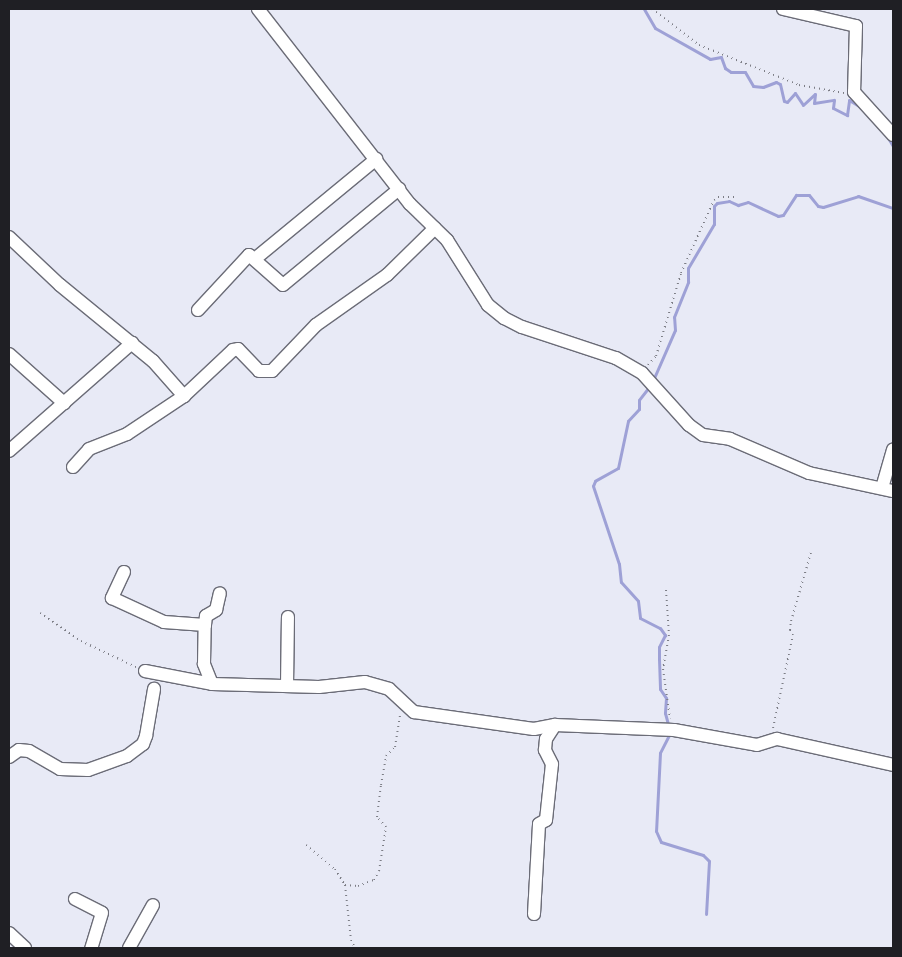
<!DOCTYPE html>
<style>
body{margin:0}
#map{position:relative;width:902px;height:957px;overflow:hidden;background:#e8eaf6;font-family:Overpass,sans-serif}
div>[style]{position:absolute}
.stream>*{height:3px;margin:-1.5px;padding:0 1.5px;transform-origin:1.5px;border-radius:1.5px;background:#9ea1d6}
.path>*{height:2px;margin-top:-1px;transform-origin:0;background:repeating-linear-gradient(90deg,#7c7d85 0 1px,transparent 0 5px)}
.roads{filter:drop-shadow(1px 0 #6b6c77) drop-shadow(-1px 0 #6b6c77) drop-shadow(0 1px #6b6c77) drop-shadow(0 -1px #6b6c77)}
.minor>*{height:12px;margin:-6px;padding:0 6px;transform-origin:6px;border-radius:6px;background:#fff}
span{translate:-50% -50%;white-space:nowrap;text-align:center;line-height:1.15;-webkit-text-stroke:4.5px #e8eaf6;paint-order:stroke}
.frame{position:absolute;inset:0;border:10px solid #1f1f24;pointer-events:none}
</style>
<div id="map">
<div class="stream">
<i style="left:644px;top:9px;width:22px;rotate:60deg"></i>
<i style="left:655px;top:28px;width:63px;rotate:29.4deg"></i>
<i style="left:710px;top:59px;width:11px;rotate:-10deg"></i>
<i style="left:721px;top:57px;width:12px;rotate:70deg"></i>
<i style="left:725px;top:68px;width:7px;rotate:34deg"></i>
<i style="left:731px;top:72px;width:14px"></i>
<i style="left:745px;top:72px;width:16px;rotate:60deg"></i>
<i style="left:753px;top:86px;width:10px;rotate:6deg"></i>
<i style="left:763px;top:87px;width:14px;rotate:-21deg"></i>
<i style="left:776px;top:82px;width:4px;rotate:27deg"></i>
<i style="left:780px;top:84px;width:17px;rotate:77deg"></i>
<i style="left:784px;top:101px;width:3px;rotate:18deg"></i>
<i style="left:787px;top:102px;width:12px;rotate:-48deg"></i>
<i style="left:795px;top:93px;width:14px;rotate:56deg"></i>
<i style="left:803px;top:105px;width:16px;rotate:-43deg"></i>
<i style="left:815px;top:94px;width:9px;rotate:96deg"></i>
<i style="left:814px;top:103px;width:20px;rotate:-9deg"></i>
<i style="left:834px;top:100px;width:8px;rotate:97deg"></i>
<i style="left:833px;top:108px;width:16px;rotate:27deg"></i>
<i style="left:847px;top:115px;width:15px;rotate:-82deg"></i>
<i style="left:849px;top:100px;width:12px;rotate:31deg"></i>
<i style="left:888px;top:138px;width:9px;rotate:58deg"></i>
<i style="left:654px;top:378px;width:52px;rotate:-66.4deg"></i>
<i style="left:675px;top:330px;width:13px;rotate:-94deg"></i>
<i style="left:674px;top:317px;width:38px;rotate:-68deg"></i>
<i style="left:688px;top:282px;width:14px;rotate:-90deg"></i>
<i style="left:688px;top:268px;width:51px;rotate:-59.4deg"></i>
<i style="left:714px;top:224px;width:18px;rotate:-90deg"></i>
<i style="left:714px;top:206px;width:4px;rotate:-45deg"></i>
<i style="left:717px;top:203px;width:12px;rotate:-9deg"></i>
<i style="left:729px;top:201px;width:10px;rotate:24deg"></i>
<i style="left:738px;top:205px;width:10px;rotate:-17deg"></i>
<i style="left:748px;top:202px;width:33px;rotate:25deg"></i>
<i style="left:778px;top:216px;width:5px;rotate:-11deg"></i>
<i style="left:783px;top:215px;width:24px;rotate:-57deg"></i>
<i style="left:796px;top:195px;width:13px"></i>
<i style="left:809px;top:195px;width:14px;rotate:51deg"></i>
<i style="left:818px;top:206px;width:5px;rotate:11deg"></i>
<i style="left:823px;top:207px;width:37px;rotate:-17deg"></i>
<i style="left:858px;top:196px;width:37px;rotate:19deg"></i>
<i style="left:649px;top:387px;width:16px;rotate:128deg"></i>
<i style="left:639px;top:400px;width:9px;rotate:90deg"></i>
<i style="left:639px;top:409px;width:16px;rotate:133deg"></i>
<i style="left:628px;top:421px;width:48px;rotate:102deg"></i>
<i style="left:618px;top:468px;width:26px;rotate:151deg"></i>
<i style="left:595px;top:481px;width:5px;rotate:112deg"></i>
<i style="left:593px;top:486px;width:82px;rotate:71.6deg"></i>
<i style="left:619px;top:564px;width:18px;rotate:84deg"></i>
<i style="left:621px;top:582px;width:25px;rotate:48deg"></i>
<i style="left:638px;top:601px;width:17px;rotate:83deg"></i>
<i style="left:640px;top:618px;width:22px;rotate:27deg"></i>
<i style="left:660px;top:628px;width:9px;rotate:54deg"></i>
<i style="left:665px;top:635px;width:13px;rotate:117deg"></i>
<i style="left:659px;top:647px;width:12px;rotate:90deg"></i>
<i style="left:659px;top:659px;width:30px;rotate:88deg"></i>
<i style="left:660px;top:689px;width:11px;rotate:56deg"></i>
<i style="left:666px;top:698px;width:15px;rotate:94deg"></i>
<i style="left:665px;top:713px;width:11px;rotate:75deg"></i>
<i style="left:669px;top:735px;width:20px;rotate:117deg"></i>
<i style="left:660px;top:753px;width:78px;rotate:92.9deg"></i>
<i style="left:656px;top:831px;width:12px;rotate:66deg"></i>
<i style="left:661px;top:842px;width:44px;rotate:17.2deg"></i>
<i style="left:703px;top:855px;width:8px;rotate:45deg"></i>
<i style="left:709px;top:861px;width:53px;rotate:93.2deg"></i>
</div>
<div class="path">
<i style="left:652px;top:9px;width:59px;rotate:37.5deg"></i>
<i style="left:699px;top:45px;width:108px;rotate:21.8deg"></i>
<i style="left:799px;top:85px;width:46px;rotate:10.1deg"></i>
<i style="left:648px;top:365px;width:12px;rotate:-48deg"></i>
<i style="left:656px;top:356px;width:87px;rotate:-73.2deg"></i>
<i style="left:681px;top:273px;width:80px;rotate:-65.7deg"></i>
<i style="left:714px;top:200px;width:5px;rotate:-37deg"></i>
<i style="left:718px;top:197px;width:20px"></i>
<i style="left:666px;top:590px;width:45px;rotate:86.2deg"></i>
<i style="left:669px;top:635px;width:35px;rotate:100deg"></i>
<i style="left:663px;top:669px;width:50px;rotate:82deg"></i>
<i style="left:40px;top:613px;width:50px;rotate:34.3deg"></i>
<i style="left:81px;top:641px;width:61px;rotate:25.3deg"></i>
<i style="left:773px;top:728px;width:95px;rotate:-77.9deg"></i>
<i style="left:793px;top:635px;width:6px;rotate:-121deg"></i>
<i style="left:790px;top:630px;width:9px;rotate:-84deg"></i>
<i style="left:791px;top:621px;width:72px;rotate:-73.8deg"></i>
<i style="left:306px;top:845px;width:38px;rotate:40deg"></i>
<i style="left:335px;top:869px;width:19px;rotate:58deg"></i>
<i style="left:345px;top:885px;width:55px;rotate:83.8deg"></i>
<i style="left:351px;top:940px;width:9px;rotate:63deg"></i>
<i style="left:345px;top:885px;width:13px;rotate:4deg"></i>
<i style="left:358px;top:886px;width:17px;rotate:-21deg"></i>
<i style="left:374px;top:880px;width:10px;rotate:-61deg"></i>
<i style="left:379px;top:871px;width:45px;rotate:-81deg"></i>
<i style="left:386px;top:827px;width:13px;rotate:-132deg"></i>
<i style="left:377px;top:817px;width:32px;rotate:-83deg"></i>
<i style="left:381px;top:785px;width:29px;rotate:-80deg"></i>
<i style="left:386px;top:756px;width:13px;rotate:-45deg"></i>
<i style="left:395px;top:747px;width:32px;rotate:-81deg"></i>
</div>
<div class="roads">
<div class="minor">
<i style="left:258px;top:9px;width:247px;rotate:52.1deg"></i>
<i style="left:410px;top:204px;width:52px;rotate:44.2deg"></i>
<i style="left:447px;top:240px;width:77px;rotate:57.8deg"></i>
<i style="left:488px;top:305px;width:21px;rotate:39deg"></i>
<i style="left:504px;top:318px;width:20px;rotate:27deg"></i>
<i style="left:522px;top:327px;width:99px;rotate:18.3deg"></i>
<i style="left:616px;top:358px;width:30px;rotate:30deg"></i>
<i style="left:642px;top:373px;width:70px;rotate:47.9deg"></i>
<i style="left:689px;top:425px;width:17px;rotate:36deg"></i>
<i style="left:703px;top:435px;width:27px;rotate:8deg"></i>
<i style="left:730px;top:439px;width:86px;rotate:23.3deg"></i>
<i style="left:809px;top:473px;width:86px;rotate:12.1deg"></i>
<i style="left:783px;top:9px;width:75px;rotate:13.1deg"></i>
<i style="left:856px;top:26px;width:66px;rotate:91.7deg"></i>
<i style="left:854px;top:92px;width:58px;rotate:47.8deg"></i>
<i style="left:9px;top:237px;width:70px;rotate:43.3deg"></i>
<i style="left:60px;top:285px;width:120px;rotate:39.3deg"></i>
<i style="left:153px;top:361px;width:47px;rotate:48.5deg"></i>
<i style="left:256px;top:258px;width:156px;rotate:-39.5deg"></i>
<i style="left:198px;top:310px;width:75px;rotate:-47.2deg"></i>
<i style="left:249px;top:255px;width:45px;rotate:41.4deg"></i>
<i style="left:283px;top:285px;width:151px;rotate:-39.6deg"></i>
<i style="left:9px;top:354px;width:74px;rotate:41.7deg"></i>
<i style="left:9px;top:451px;width:164px;rotate:-41.3deg"></i>
<i style="left:73px;top:467px;width:24px;rotate:-48deg"></i>
<i style="left:89px;top:449px;width:41px;rotate:-21.5deg"></i>
<i style="left:127px;top:434px;width:69px;rotate:-33.7deg"></i>
<i style="left:184px;top:396px;width:67px;rotate:-43.2deg"></i>
<i style="left:233px;top:350px;width:5px;rotate:-11deg"></i>
<i style="left:238px;top:349px;width:30px;rotate:46deg"></i>
<i style="left:259px;top:371px;width:13px"></i>
<i style="left:272px;top:371px;width:64px;rotate:-46.3deg"></i>
<i style="left:316px;top:325px;width:87px;rotate:-35.2deg"></i>
<i style="left:387px;top:275px;width:67px;rotate:-44.4deg"></i>
<i style="left:882px;top:488px;width:40px;rotate:-74deg"></i>
<i style="left:124px;top:572px;width:29px;rotate:115deg"></i>
<i style="left:112px;top:598px;width:57px;rotate:24.8deg"></i>
<i style="left:164px;top:622px;width:41px;rotate:4.2deg"></i>
<i style="left:145px;top:671px;width:68px;rotate:11deg"></i>
<i style="left:212px;top:684px;width:107px;rotate:1.6deg"></i>
<i style="left:319px;top:687px;width:46px;rotate:-6.2deg"></i>
<i style="left:365px;top:682px;width:25px;rotate:16deg"></i>
<i style="left:389px;top:689px;width:34px;rotate:43deg"></i>
<i style="left:414px;top:712px;width:121px;rotate:8.1deg"></i>
<i style="left:534px;top:729px;width:21px;rotate:-11deg"></i>
<i style="left:555px;top:725px;width:119px;rotate:2.4deg"></i>
<i style="left:674px;top:730px;width:84px;rotate:10.2deg"></i>
<i style="left:757px;top:745px;width:21px;rotate:-17deg"></i>
<i style="left:777px;top:739px;width:119px;rotate:12.6deg"></i>
<i style="left:212px;top:684px;width:22px;rotate:-112deg"></i>
<i style="left:204px;top:664px;width:39px;rotate:-89deg"></i>
<i style="left:205px;top:625px;width:9px;rotate:-84deg"></i>
<i style="left:206px;top:616px;width:12px;rotate:-31deg"></i>
<i style="left:216px;top:610px;width:17px;rotate:-77deg"></i>
<i style="left:287px;top:686px;width:69px;rotate:-89.2deg"></i>
<i style="left:9px;top:757px;width:12px;rotate:-35deg"></i>
<i style="left:19px;top:750px;width:10px;rotate:6deg"></i>
<i style="left:29px;top:751px;width:36px;rotate:30deg"></i>
<i style="left:60px;top:769px;width:28px;rotate:2deg"></i>
<i style="left:88px;top:770px;width:41px;rotate:-19.7deg"></i>
<i style="left:127px;top:756px;width:20px;rotate:-37deg"></i>
<i style="left:143px;top:744px;width:9px;rotate:-69deg"></i>
<i style="left:146px;top:736px;width:48px;rotate:-80.3deg"></i>
<i style="left:75px;top:899px;width:30px;rotate:27deg"></i>
<i style="left:102px;top:913px;width:37px;rotate:107deg"></i>
<i style="left:534px;top:914px;width:90px;rotate:-86.8deg"></i>
<i style="left:539px;top:824px;width:8px;rotate:-30deg"></i>
<i style="left:546px;top:820px;width:56px;rotate:-83.9deg"></i>
<i style="left:552px;top:764px;width:16px;rotate:-117deg"></i>
<i style="left:545px;top:750px;width:11px;rotate:-85deg"></i>
<i style="left:546px;top:739px;width:17px;rotate:-57deg"></i>
<i style="left:9px;top:933px;width:22px;rotate:43deg"></i>
<i style="left:129px;top:948px;width:49px;rotate:-60.8deg"></i>
</div>
</div>
<div class="frame"></div>
</div>
